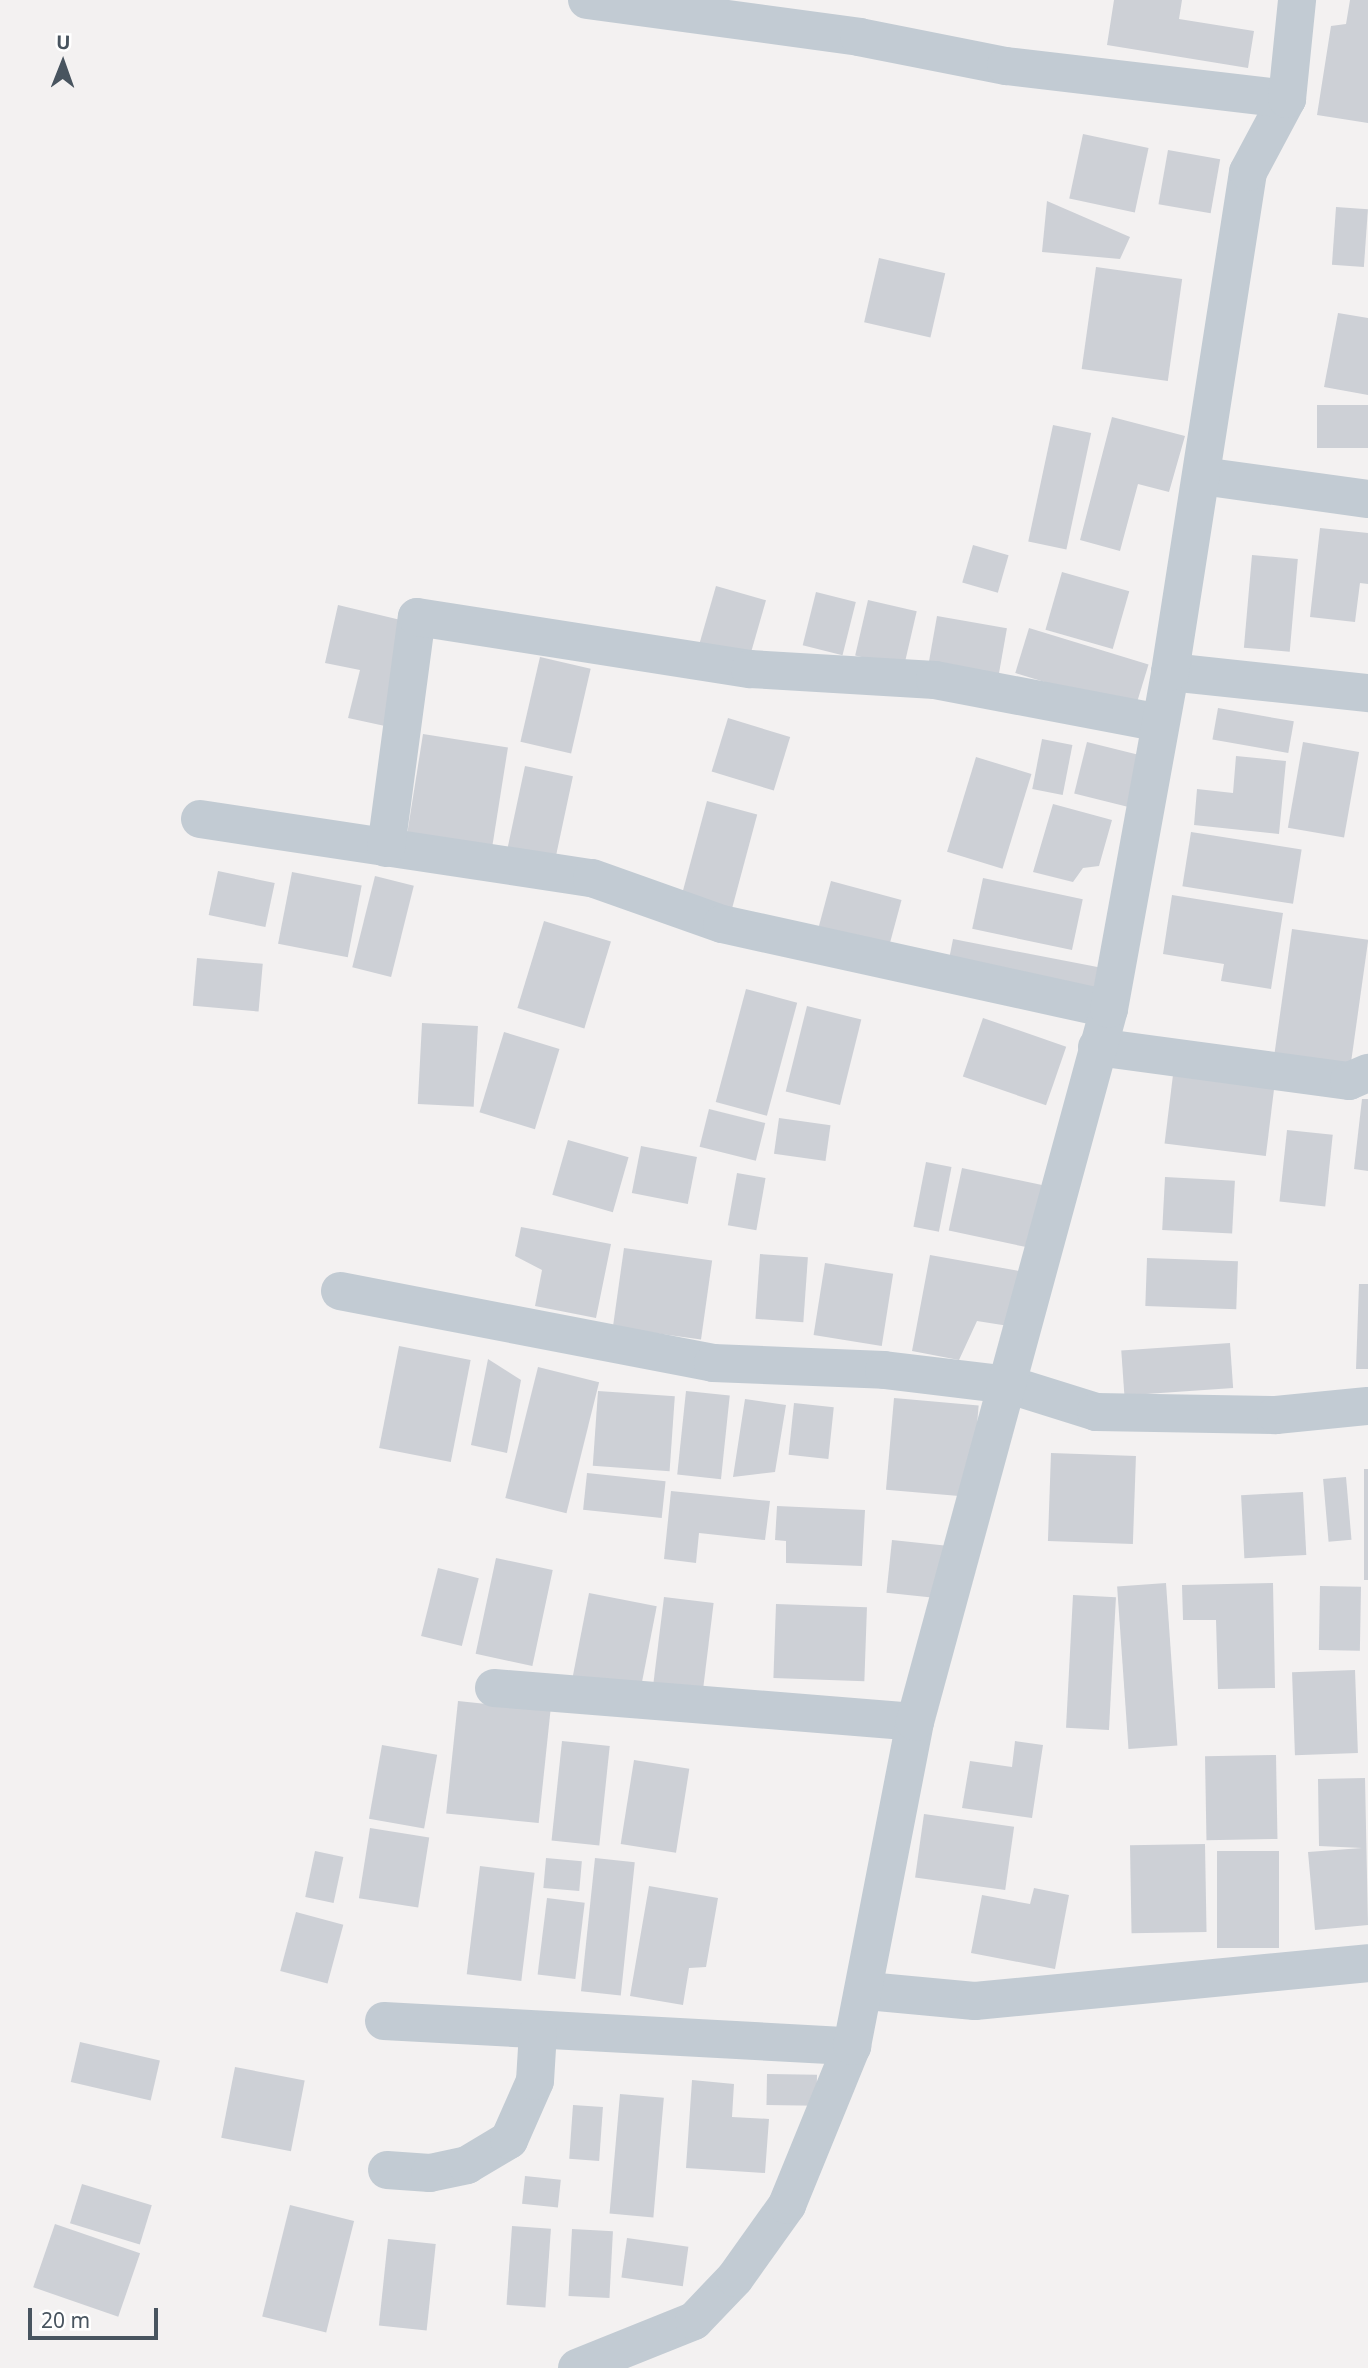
<!DOCTYPE html>
<style>
body{margin:0}
#map{position:relative;width:1368px;height:2368px;overflow:hidden;background:#f3f1f1;font-family:"Noto Sans",sans-serif}
div>[style]{position:absolute}
.building>*{inset:0;background:#cdd0d6;transform-origin:0 0}
.minor>*{height:38px;margin:-19px;padding:0 19px;transform-origin:19px;border-radius:19px;background:#c2cbd3}
.tertiary>*{height:38px;margin:-19px;padding:0 19px;transform-origin:19px;border-radius:19px;background:#c2cbd3}
span{translate:-50% -50%;white-space:nowrap;text-align:center;line-height:1.15;-webkit-text-stroke:6px #fff;paint-order:stroke}
.north{position:absolute;left:28px;top:28px;width:70px;height:70px;-webkit-text-stroke:5px #fff;paint-order:stroke;rotate:1deg;font-size:19px;font-weight:700;line-height:28px;text-align:center;color:#48545f}
.north::after{content:'';display:block;margin:auto;width:24px;height:32px;background:#48545f;clip-path:polygon(50% 0,100% 100%,50% 72%,0 100%)}
.scale{position:absolute;left:28px;top:2308px;width:130px;height:32px;box-sizing:border-box;border:4px solid #48545f;border-top:0;padding-left:9px;font-size:21px;line-height:24px;white-space:nowrap;color:#48545f;-webkit-text-stroke:5px #fff;paint-order:stroke}
</style>
<div id="map">
<div class="building">
<i style="clip-path:polygon(1114px 0,1182px 0,1179px 19px,1254px 31px,1248px 68px,1107px 45px)"></i>
<i style="clip-path:polygon(1350px 0,1368px 0,1368px 123px,1317px 115px,1331px 26px,1346px 24px)"></i>
<i style="left:1083px;top:134px;width:67px;height:66px;rotate:12deg"></i>
<i style="left:1168px;top:150px;width:53px;height:55px;rotate:10deg"></i>
<i style="clip-path:polygon(1047px 201px,1130px 237px,1120px 259px,1042px 252px)"></i>
<i style="left:1336px;top:207px;width:32px;height:58px;rotate:4deg"></i>
<i style="left:879px;top:258px;width:68px;height:66px;rotate:13deg"></i>
<i style="left:1096px;top:267px;width:87px;height:103px;rotate:8deg"></i>
<i style="clip-path:polygon(1338px 313px,1368px 318px,1368px 395px,1324px 387px)"></i>
<i style="left:1368px;top:405px;width:43px;height:51px;rotate:90deg"></i>
<i style="clip-path:polygon(1112px 417px,1185px 436px,1169px 492px,1138px 484px,1120px 551px,1080px 540px)"></i>
<i style="left:1053px;top:425px;width:39px;height:119px;rotate:12deg"></i>
<i style="clip-path:polygon(1320px 528px,1368px 533px,1368px 584px,1360px 583px,1355px 622px,1310px 617px)"></i>
<i style="left:973px;top:545px;width:37px;height:39px;rotate:16deg"></i>
<i style="left:1252px;top:555px;width:46px;height:93px;rotate:5deg"></i>
<i style="left:1062px;top:572px;width:70px;height:60px;rotate:16deg"></i>
<i style="left:716px;top:586px;width:52px;height:64px;rotate:16deg"></i>
<i style="left:816px;top:592px;width:41px;height:55px;rotate:14deg"></i>
<i style="left:868px;top:600px;width:50px;height:57px;rotate:13deg"></i>
<i style="clip-path:polygon(338px 605px,409px 622px,385px 726px,348px 718px,360px 670px,325px 663px)"></i>
<i style="left:937px;top:616px;width:71px;height:52px;rotate:10deg"></i>
<i style="left:1029px;top:628px;width:125px;height:47px;rotate:17deg"></i>
<i style="left:540px;top:657px;width:52px;height:87px;rotate:13deg"></i>
<i style="left:1218px;top:708px;width:77px;height:32px;rotate:10deg"></i>
<i style="left:728px;top:718px;width:65px;height:56px;rotate:17deg"></i>
<i style="left:423px;top:734px;width:86px;height:101px;rotate:9deg"></i>
<i style="left:1042px;top:739px;width:31px;height:51px;rotate:11deg"></i>
<i style="left:1087px;top:742px;width:57px;height:53px;rotate:14deg"></i>
<i style="left:1303px;top:742px;width:57px;height:87px;rotate:10deg"></i>
<i style="clip-path:polygon(1236px 756px,1286px 761px,1279px 834px,1194px 825px,1197px 789px,1233px 793px)"></i>
<i style="left:976px;top:757px;width:58px;height:99px;rotate:17deg"></i>
<i style="left:525px;top:766px;width:49px;height:84px;rotate:12deg"></i>
<i style="left:707px;top:801px;width:52px;height:102px;rotate:15deg"></i>
<i style="clip-path:polygon(1053px 804px,1112px 820px,1099px 866px,1083px 868px,1073px 882px,1033px 872px)"></i>
<i style="left:1191px;top:832px;width:112px;height:55px;rotate:9deg"></i>
<i style="left:218px;top:871px;width:58px;height:45px;rotate:12deg"></i>
<i style="left:292px;top:872px;width:71px;height:73px;rotate:11deg"></i>
<i style="left:375px;top:876px;width:40px;height:94px;rotate:14deg"></i>
<i style="left:983px;top:878px;width:102px;height:52px;rotate:12deg"></i>
<i style="left:831px;top:881px;width:73px;height:54px;rotate:15deg"></i>
<i style="clip-path:polygon(1172px 895px,1283px 913px,1271px 989px,1221px 981px,1224px 964px,1163px 954px)"></i>
<i style="left:544px;top:921px;width:70px;height:91px;rotate:17deg"></i>
<i style="left:1292px;top:929px;width:77px;height:129px;rotate:8deg"></i>
<i style="left:953px;top:939px;width:155px;height:28px;rotate:11deg"></i>
<i style="left:197px;top:958px;width:66px;height:48px;rotate:5deg"></i>
<i style="left:746px;top:989px;width:53px;height:117px;rotate:15deg"></i>
<i style="left:807px;top:1006px;width:56px;height:88px;rotate:14deg"></i>
<i style="left:983px;top:1018px;width:88px;height:62px;rotate:19deg"></i>
<i style="left:422px;top:1023px;width:56px;height:81px;rotate:3deg"></i>
<i style="left:504px;top:1032px;width:58px;height:84px;rotate:17deg"></i>
<i style="left:1173px;top:1075px;width:102px;height:69px;rotate:7deg"></i>
<i style="clip-path:polygon(1362px 1099px,1368px 1099px,1368px 1171px,1354px 1169px)"></i>
<i style="left:709px;top:1109px;width:58px;height:39px;rotate:14deg"></i>
<i style="left:779px;top:1118px;width:52px;height:36px;rotate:8deg"></i>
<i style="left:1287px;top:1130px;width:46px;height:72px;rotate:6deg"></i>
<i style="left:568px;top:1140px;width:63px;height:57px;rotate:16deg"></i>
<i style="left:641px;top:1146px;width:57px;height:48px;rotate:11deg"></i>
<i style="left:926px;top:1162px;width:26px;height:66px;rotate:11deg"></i>
<i style="left:962px;top:1168px;width:83px;height:64px;rotate:12deg"></i>
<i style="left:737px;top:1173px;width:29px;height:53px;rotate:10deg"></i>
<i style="left:1165px;top:1177px;width:70px;height:53px;rotate:3deg"></i>
<i style="clip-path:polygon(521px 1227px,611px 1244px,596px 1318px,535px 1306px,542px 1270px,515px 1256px)"></i>
<i style="left:624px;top:1248px;width:89px;height:80px;rotate:8deg"></i>
<i style="left:760px;top:1254px;width:48px;height:65px;rotate:4deg"></i>
<i style="clip-path:polygon(930px 1255px,1025px 1272px,1015px 1327px,977px 1321px,959px 1360px,912px 1351px)"></i>
<i style="left:1147px;top:1258px;width:91px;height:48px;rotate:2deg"></i>
<i style="left:825px;top:1263px;width:69px;height:73px;rotate:9deg"></i>
<i style="clip-path:polygon(1359px 1284px,1368px 1284px,1368px 1369px,1356px 1369px)"></i>
<i style="left:1230px;top:1343px;width:45px;height:109px;rotate:86deg"></i>
<i style="left:399px;top:1346px;width:73px;height:104px;rotate:11deg"></i>
<i style="clip-path:polygon(488px 1359px,521px 1380px,507px 1453px,471px 1445px)"></i>
<i style="left:538px;top:1367px;width:63px;height:135px;rotate:14deg"></i>
<i style="left:598px;top:1391px;width:77px;height:75px;rotate:4deg"></i>
<i style="left:686px;top:1391px;width:44px;height:84px;rotate:6deg"></i>
<i style="left:894px;top:1398px;width:85px;height:92px;rotate:5deg"></i>
<i style="clip-path:polygon(745px 1399px,786px 1405px,775px 1472px,733px 1477px)"></i>
<i style="left:794px;top:1403px;width:40px;height:52px;rotate:6deg"></i>
<i style="left:1051px;top:1453px;width:85px;height:88px;rotate:2deg"></i>
<i style="left:1364px;top:1469px;width:4px;height:111px"></i>
<i style="left:587px;top:1473px;width:79px;height:37px;rotate:6deg"></i>
<i style="left:1346px;top:1477px;width:63px;height:23px;rotate:85deg"></i>
<i style="clip-path:polygon(671px 1491px,770px 1501px,765px 1540px,699px 1533px,696px 1563px,664px 1559px)"></i>
<i style="left:1303px;top:1492px;width:63px;height:62px;rotate:87deg"></i>
<i style="clip-path:polygon(777px 1506px,865px 1510px,862px 1566px,786px 1563px,786px 1541px,775px 1540px)"></i>
<i style="left:892px;top:1540px;width:55px;height:53px;rotate:6deg"></i>
<i style="left:496px;top:1558px;width:58px;height:98px;rotate:12deg"></i>
<i style="left:438px;top:1568px;width:42px;height:70px;rotate:14deg"></i>
<i style="left:1166px;top:1583px;width:163px;height:49px;rotate:86deg"></i>
<i style="clip-path:polygon(1273px 1583px,1275px 1688px,1218px 1689px,1216px 1620px,1183px 1620px,1182px 1585px)"></i>
<i style="left:1320px;top:1586px;width:41px;height:64px;rotate:1deg"></i>
<i style="left:589px;top:1593px;width:69px;height:91px;rotate:11deg"></i>
<i style="left:1073px;top:1595px;width:43px;height:133px;rotate:3deg"></i>
<i style="left:664px;top:1597px;width:50px;height:88px;rotate:7deg"></i>
<i style="left:776px;top:1604px;width:91px;height:74px;rotate:2deg"></i>
<i style="left:1355px;top:1670px;width:83px;height:63px;rotate:88deg"></i>
<i style="left:458px;top:1701px;width:93px;height:113px;rotate:6deg"></i>
<i style="left:562px;top:1741px;width:48px;height:100px;rotate:6deg"></i>
<i style="clip-path:polygon(1015px 1741px,1043px 1745px,1032px 1818px,962px 1808px,970px 1761px,1012px 1767px)"></i>
<i style="left:382px;top:1745px;width:56px;height:75px;rotate:10deg"></i>
<i style="left:1276px;top:1755px;width:84px;height:71px;rotate:89deg"></i>
<i style="left:634px;top:1760px;width:56px;height:85px;rotate:9deg"></i>
<i style="clip-path:polygon(1365px 1778px,1368px 1925px,1315px 1930px,1308px 1852px,1362px 1848px,1319px 1846px,1318px 1779px)"></i>
<i style="left:924px;top:1814px;width:91px;height:64px;rotate:8deg"></i>
<i style="left:370px;top:1828px;width:60px;height:71px;rotate:9deg"></i>
<i style="left:1205px;top:1844px;width:88px;height:75px;rotate:89deg"></i>
<i style="left:315px;top:1851px;width:29px;height:47px;rotate:12deg"></i>
<i style="left:1217px;top:1851px;width:62px;height:97px"></i>
<i style="left:546px;top:1858px;width:36px;height:30px;rotate:5deg"></i>
<i style="left:595px;top:1858px;width:40px;height:134px;rotate:6deg"></i>
<i style="left:480px;top:1866px;width:55px;height:109px;rotate:7deg"></i>
<i style="clip-path:polygon(649px 1886px,718px 1898px,706px 1967px,689px 1968px,683px 2005px,630px 1996px)"></i>
<i style="clip-path:polygon(1034px 1888px,1069px 1895px,1055px 1969px,971px 1953px,982px 1895px,1030px 1904px)"></i>
<i style="left:547px;top:1898px;width:38px;height:77px;rotate:7deg"></i>
<i style="left:296px;top:1912px;width:49px;height:61px;rotate:15deg"></i>
<i style="left:80px;top:2042px;width:82px;height:41px;rotate:13deg"></i>
<i style="left:235px;top:2067px;width:71px;height:72px;rotate:11deg"></i>
<i style="left:767px;top:2074px;width:50px;height:31px;rotate:1deg"></i>
<i style="clip-path:polygon(692px 2080px,734px 2084px,732px 2117px,769px 2119px,765px 2173px,686px 2168px)"></i>
<i style="left:620px;top:2094px;width:44px;height:120px;rotate:5deg"></i>
<i style="left:573px;top:2105px;width:30px;height:54px;rotate:4deg"></i>
<i style="left:525px;top:2176px;width:36px;height:28px;rotate:6deg"></i>
<i style="left:82px;top:2184px;width:73px;height:41px;rotate:17deg"></i>
<i style="left:290px;top:2205px;width:66px;height:115px;rotate:14deg"></i>
<i style="left:55px;top:2224px;width:90px;height:67px;rotate:19deg"></i>
<i style="left:512px;top:2226px;width:39px;height:79px;rotate:4deg"></i>
<i style="left:572px;top:2229px;width:41px;height:67px;rotate:3deg"></i>
<i style="left:627px;top:2238px;width:62px;height:40px;rotate:8deg"></i>
<i style="left:388px;top:2239px;width:48px;height:87px;rotate:6deg"></i>
</div>
<div class="minor">
<i style="left:1202px;top:476px;width:168px;rotate:7.9deg"></i>
<i style="left:1170px;top:672px;width:199px;rotate:6.1deg"></i>
<i style="left:200px;top:819px;width:396px;rotate:8.6deg"></i>
<i style="left:592px;top:878px;width:138px;rotate:19.5deg"></i>
<i style="left:722px;top:924px;width:396px;rotate:12.4deg"></i>
<i style="left:386px;top:848px;width:233px;rotate:-82.4deg"></i>
<i style="left:417px;top:617px;width:337px;rotate:8.9deg"></i>
<i style="left:750px;top:669px;width:185px;rotate:3.4deg"></i>
<i style="left:935px;top:680px;width:229px;rotate:10.8deg"></i>
<i style="left:1097px;top:1047px;width:254px;rotate:7.7deg"></i>
<i style="left:1349px;top:1081px;width:21px;rotate:-23deg"></i>
<i style="left:340px;top:1291px;width:380px;rotate:10.9deg"></i>
<i style="left:713px;top:1363px;width:171px;rotate:2.3deg"></i>
<i style="left:884px;top:1370px;width:127px;rotate:6.8deg"></i>
<i style="left:1010px;top:1385px;width:90px;rotate:17.4deg"></i>
<i style="left:1096px;top:1412px;width:180px;rotate:1deg"></i>
<i style="left:1276px;top:1415px;width:92px;rotate:-5.6deg"></i>
<i style="left:494px;top:1688px;width:422px;rotate:4.6deg"></i>
<i style="left:867px;top:1991px;width:108px;rotate:5.3deg"></i>
<i style="left:975px;top:2001px;width:395px;rotate:-5.5deg"></i>
<i style="left:384px;top:2021px;width:469px;rotate:3.1deg"></i>
<i style="left:387px;top:2170px;width:43px;rotate:4deg"></i>
<i style="left:430px;top:2173px;width:38px;rotate:-12deg"></i>
<i style="left:467px;top:2165px;width:49px;rotate:-30.8deg"></i>
<i style="left:509px;top:2140px;width:64px;rotate:-66.2deg"></i>
<i style="left:535px;top:2081px;width:49px;rotate:-86.5deg"></i>
<i style="left:577px;top:2368px;width:126px;rotate:-21.9deg"></i>
<i style="left:694px;top:2321px;width:59px;rotate:-46.4deg"></i>
<i style="left:735px;top:2278px;width:90px;rotate:-54.5deg"></i>
<i style="left:787px;top:2205px;width:172px;rotate:-67.8deg"></i>
<i style="left:852px;top:2046px;width:330px;rotate:-79deg"></i>
<i style="left:915px;top:1722px;width:739px;rotate:-74.78deg"></i>
<i style="left:1109px;top:1009px;width:342px;rotate:-79.7deg"></i>
<i style="left:1170px;top:672px;width:506px;rotate:-81.13deg"></i>
<i style="left:1248px;top:172px;width:83px;rotate:-61.9deg"></i>
</div>
<div class="tertiary">
<i style="left:587px;top:0;width:275px;rotate:7.7deg"></i>
<i style="left:859px;top:37px;width:150px;rotate:11.2deg"></i>
<i style="left:1006px;top:66px;width:283px;rotate:6.7deg"></i>
<i style="left:1287px;top:99px;width:100px;rotate:-84.2deg"></i>
</div>
<div class="north">U</div>
<div class="scale">20 m</div>
</div>
